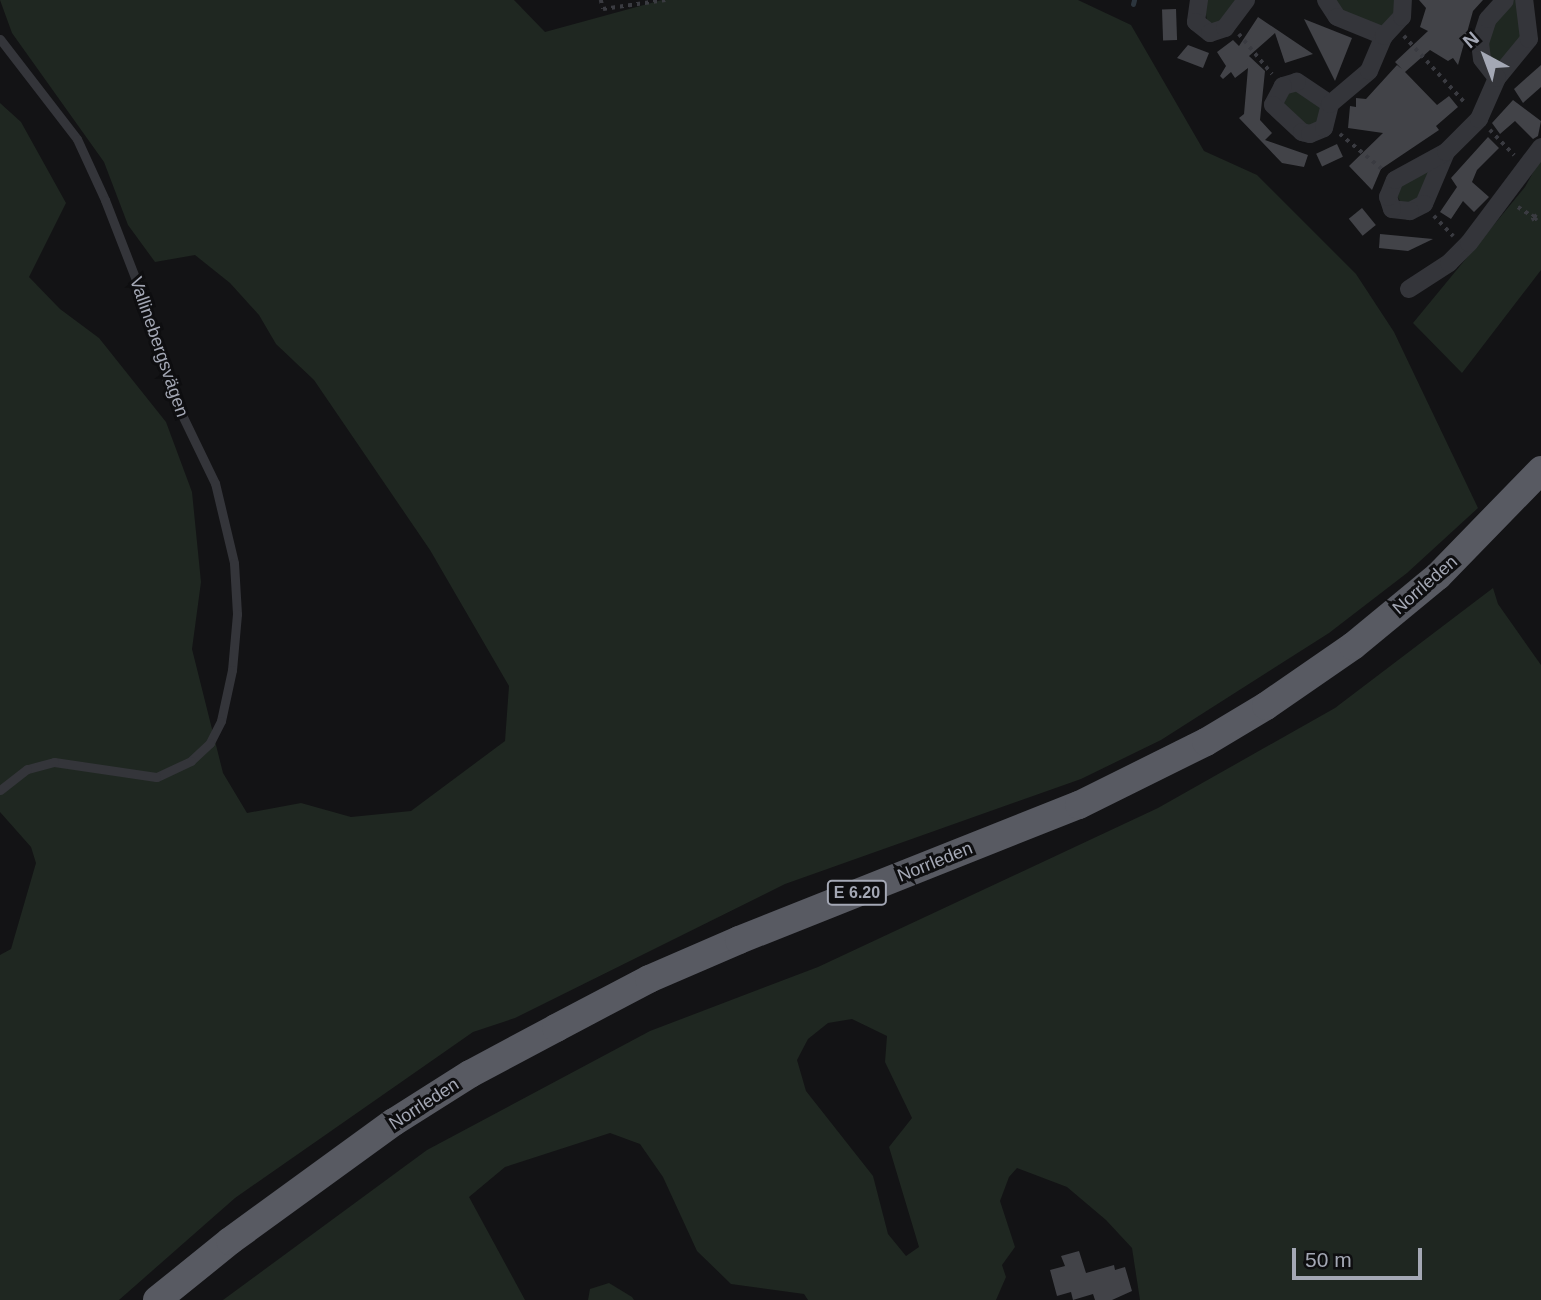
<!DOCTYPE html>
<meta charset="utf-8">
<style>
body{margin:0}
#map{position:relative;width:1541px;height:1300px;overflow:hidden;background:#131315;font-family:Arial,sans-serif}
div>[style]{position:absolute}
.green>*{inset:0;background:#1f2721}
.stream>*{height:5px;margin:-2.5px;padding:0 2.5px;transform-origin:2.5px;border-radius:2.5px;background:#2c353d}
.building>*{inset:0;background:#424348;transform-origin:0 0}
.path>*{height:3.5px;margin-top:-1.75px;transform-origin:0;background:repeating-linear-gradient(90deg,#3a3b41 0 3.5px,transparent 0 8.5px)}
.service>*{height:9px;margin:-4.5px;padding:0 4.5px;transform-origin:4.5px;border-radius:4.5px;background:#34353a}
.minor>*{height:18px;margin:-9px;padding:0 9px;transform-origin:9px;border-radius:9px;background:#34353a}
.trunk>*{height:28px;margin:-14px;padding:0 14px;transform-origin:14px;border-radius:14px;background:#585a62}
span{translate:-50% -50%;white-space:nowrap;text-align:center;line-height:1.15;-webkit-text-stroke:6px #0e0e10;paint-order:stroke}
.shield-label span{padding:2px 5px;background:#0e0e10;border:2px solid;border-radius:5px;-webkit-text-stroke-width:0}
.shield-label{font-size:16px;color:#a4a8b5;font-weight:700}
.street-label{font-size:18px;color:#a4a8b5}
.north{position:absolute;left:1450px;top:21px;width:70px;height:70px;-webkit-text-stroke:5px #0e0e10;paint-order:stroke;rotate:319deg;font-size:19px;font-weight:700;line-height:28px;text-align:center;color:#a4a8b5}
.north::after{content:'';display:block;margin:auto;width:24px;height:32px;background:#a4a8b5;clip-path:polygon(50% 0,100% 100%,50% 72%,0 100%)}
.scale{position:absolute;left:1292px;top:1248px;width:130px;height:32px;box-sizing:border-box;border:4px solid #a4a8b5;border-top:0;padding-left:9px;font-size:21px;line-height:24px;white-space:nowrap;color:#a4a8b5;-webkit-text-stroke:5px #0e0e10;paint-order:stroke}
</style>
<div id="map">
<div class="green">
<i style="clip-path:polygon(0 0,514px 0,545px 32px,662px 0,1078px 0,1131px 25px,1204px 151px,1257px 175px,1356px 274px,1394px 332px,1478px 508px,1407px 573px,1329px 633px,1161px 740px,1081px 779px,785px 884px,515px 1018px,473px 1032px,235px 1198px,119px 1300px,0 1300px,0 955px,11px 949px,36px 863px,31px 847px,0 812px,0 103px,21px 122px,66px 203px,29px 277px,60px 309px,99px 338px,166px 422px,192px 492px,201px 582px,192px 649px,223px 773px,247px 813px,301px 803px,351px 817px,411px 811px,505px 741px,509px 686px,430px 550px,314px 380px,276px 344px,259px 315px,230px 283px,195px 255px,155px 262px,128px 225px,104px 162px,12px 33px)"></i>
<i style="clip-path:polygon(1204px 0,1242px 0,1232px 14px,1208px 29px)"></i>
<i style="clip-path:polygon(1328px 0,1399px 0,1399px 7px,1384px 32px,1334px 11px)"></i>
<i style="clip-path:polygon(1512px 0,1519px 0,1527px 36px,1497px 65px,1484px 54px,1486px 34px)"></i>
<i style="clip-path:polygon(1291px 88px,1327px 111px,1309px 130px,1278px 100px)"></i>
<i style="clip-path:polygon(1541px 158px,1541px 270px,1462px 373px,1413px 323px,1525px 187px)"></i>
<i style="clip-path:polygon(1437px 162px,1427px 195px,1403px 207px,1394px 190px)"></i>
<i style="clip-path:polygon(evenodd,1493px 588px,1498px 604px,1541px 665px,1541px 1300px,1140px 1300px,1132px 1248px,1106px 1220px,1067px 1187px,1017px 1168px,1009px 1177px,1000px 1201px,1015px 1247px,1002px 1265px,1006px 1277px,996px 1300px,808px 1300px,804px 1294px,731px 1284px,697px 1251px,663px 1177px,640px 1144px,610px 1133px,505px 1167px,469px 1197px,525px 1300px,223px 1300px,427px 1150px,650px 1031px,818px 967px,1158px 808px,1335px 708px,1493px 588px,852px 1019px,887px 1036px,885px 1062px,912px 1118px,889px 1147px,919px 1247px,906px 1256px,888px 1234px,873px 1176px,806px 1091px,797px 1060px,808px 1039px,828px 1023px,852px 1019px)"></i>
<i style="clip-path:polygon(609px 1283px,632px 1297px,634px 1300px,588px 1300px,590px 1289px)"></i>
</div>
<div class="stream">
<i style="left:1133px;top:4px;width:4px;rotate:-76deg"></i>
</div>
<div class="building">
<i style="clip-path:polygon(1419px 0,1483px 0,1473px 11px,1458px 65px,1453px 58px,1448px 61px,1430px 50px,1405px 72px,1437px 105px,1449px 96px,1458px 107px,1436px 126px,1439px 130px,1381px 169px,1372px 190px,1349px 166px,1383px 133px,1348px 128px,1350px 106px,1356px 107px,1356px 98px,1366px 99px,1397px 65px,1402px 69px,1395px 62px,1428px 31px,1420px 27px,1426px 8px)"></i>
<i style="left:1176px;top:9px;width:31px;height:14px;rotate:88deg"></i>
<i style="clip-path:polygon(1258px 17px,1313px 54px,1285px 63px,1275px 33px,1249px 56px,1265px 71px,1260px 120px,1272px 133px,1265px 140px,1308px 155px,1304px 167px,1282px 163px,1239px 118px,1244px 114px,1248px 68px,1235px 78px,1231px 72px,1223px 79px,1220px 76px,1226px 66px,1217px 52px,1233px 40px,1239px 46px)"></i>
<i style="clip-path:polygon(1304px 19px,1352px 38px,1335px 81px)"></i>
<i style="clip-path:polygon(1188px 45px,1209px 53px,1203px 68px,1177px 58px)"></i>
<i style="clip-path:polygon(1541px 65px,1541px 87px,1523px 103px,1514px 89px)"></i>
<i style="clip-path:polygon(1513px 100px,1541px 121px,1538px 136px,1533px 139px,1515px 121px,1500px 134px,1492px 123px)"></i>
<i style="clip-path:polygon(1488px 137px,1499px 148px,1477px 170px,1472px 182px,1489px 197px,1474px 212px,1463px 201px,1451px 219px,1440px 212px,1457px 187px,1451px 178px)"></i>
<i style="left:1337px;top:144px;width:14px;height:23px;rotate:65deg"></i>
<i style="left:1362px;top:208px;width:22px;height:17px;rotate:51deg"></i>
<i style="clip-path:polygon(1380px 234px,1433px 239px,1408px 251px,1379px 248px)"></i>
<i style="clip-path:polygon(1079px 1251px,1086px 1273px,1114px 1265px,1115px 1270px,1125px 1267px,1132px 1291px,1112px 1300px,1095px 1300px,1093px 1294px,1073px 1300px,1071px 1292px,1057px 1296px,1050px 1270px,1065px 1266px,1061px 1256px)"></i>
</div>
<div class="path">
<i style="left:601px;top:0;width:9px;rotate:77deg"></i>
<i style="left:603px;top:9px;width:63px;rotate:-8.3deg"></i>
<i style="left:1239px;top:34px;width:52px;rotate:50.5deg"></i>
<i style="left:1404px;top:36px;width:93px;rotate:47.6deg"></i>
<i style="left:1490px;top:130px;width:35px;rotate:46deg"></i>
<i style="left:1340px;top:134px;width:55px;rotate:39.8deg"></i>
<i style="left:1518px;top:207px;width:17px;rotate:33deg"></i>
<i style="left:1534px;top:215px;width:4px;rotate:45deg"></i>
<i style="left:1537px;top:218px;width:4px;rotate:135deg"></i>
<i style="left:1534px;top:221px;width:4px;rotate:-117deg"></i>
<i style="left:1532px;top:217px;width:3px;rotate:-45deg"></i>
<i style="left:1434px;top:216px;width:28px;rotate:46deg"></i>
</div>
<div class="service">
<i style="left:0;top:39px;width:126px;rotate:52.4deg"></i>
<i style="left:77px;top:139px;width:67px;rotate:65.3deg"></i>
<i style="left:105px;top:200px;width:91px;rotate:68.8deg"></i>
<i style="left:138px;top:285px;width:108px;rotate:73.2deg"></i>
<i style="left:169px;top:388px;width:106px;rotate:64.2deg"></i>
<i style="left:215px;top:483px;width:82px;rotate:76.6deg"></i>
<i style="left:234px;top:563px;width:51px;rotate:86.6deg"></i>
<i style="left:237px;top:614px;width:56px;rotate:95.1deg"></i>
<i style="left:232px;top:670px;width:52px;rotate:102.2deg"></i>
<i style="left:221px;top:721px;width:25px;rotate:117deg"></i>
<i style="left:210px;top:743px;width:26px;rotate:137deg"></i>
<i style="left:191px;top:761px;width:38px;rotate:155deg"></i>
<i style="left:156px;top:777px;width:103px;rotate:-171.6deg"></i>
<i style="left:54px;top:762px;width:28px;rotate:165deg"></i>
<i style="left:27px;top:769px;width:34px;rotate:142deg"></i>
</div>
<div class="minor">
<i style="left:1199px;top:0;width:22px;rotate:98deg"></i>
<i style="left:1196px;top:22px;width:18px;rotate:38deg"></i>
<i style="left:1210px;top:33px;width:16px;rotate:-18deg"></i>
<i style="left:1225px;top:28px;width:35px;rotate:-53deg"></i>
<i style="left:1326px;top:0;width:20px;rotate:57deg"></i>
<i style="left:1337px;top:17px;width:51px;rotate:22deg"></i>
<i style="left:1497px;top:78px;width:50px;rotate:-50.6deg"></i>
<i style="left:1529px;top:39px;width:39px;rotate:-97deg"></i>
<i style="left:1330px;top:104px;width:40px;rotate:-146deg"></i>
<i style="left:1297px;top:82px;width:15px;rotate:164deg"></i>
<i style="left:1283px;top:86px;width:21px;rotate:118deg"></i>
<i style="left:1273px;top:105px;width:40px;rotate:43deg"></i>
<i style="left:1302px;top:132px;width:8px;rotate:14deg"></i>
<i style="left:1310px;top:134px;width:15px;rotate:-23deg"></i>
<i style="left:1324px;top:128px;width:25px;rotate:-76deg"></i>
<i style="left:1330px;top:104px;width:51px;rotate:-40.2deg"></i>
<i style="left:1369px;top:71px;width:38px;rotate:-67deg"></i>
<i style="left:1384px;top:36px;width:26px;rotate:-47deg"></i>
<i style="left:1402px;top:17px;width:17px;rotate:-87deg"></i>
<i style="left:1446px;top:152px;width:56px;rotate:112.9deg"></i>
<i style="left:1424px;top:204px;width:16px;rotate:153deg"></i>
<i style="left:1410px;top:211px;width:18px;rotate:-174deg"></i>
<i style="left:1392px;top:209px;width:13px;rotate:-108deg"></i>
<i style="left:1388px;top:197px;width:18px;rotate:-68deg"></i>
<i style="left:1395px;top:180px;width:58px;rotate:-28.8deg"></i>
<i style="left:1446px;top:152px;width:47px;rotate:-45deg"></i>
<i style="left:1479px;top:119px;width:45px;rotate:-66.3deg"></i>
<i style="left:1497px;top:78px;width:24px;rotate:-128deg"></i>
<i style="left:1482px;top:59px;width:16px;rotate:-97deg"></i>
<i style="left:1480px;top:43px;width:25px;rotate:-72deg"></i>
<i style="left:1488px;top:19px;width:25px;rotate:-48deg"></i>
<i style="left:1409px;top:289px;width:48px;rotate:-33deg"></i>
<i style="left:1449px;top:263px;width:28px;rotate:-45deg"></i>
<i style="left:1469px;top:243px;width:120px;rotate:-53.1deg"></i>
</div>
<div class="trunk">
<i style="left:157px;top:1300px;width:94px;rotate:-38.9deg"></i>
<i style="left:230px;top:1241px;width:203px;rotate:-36deg"></i>
<i style="left:394px;top:1122px;width:90px;rotate:-32.3deg"></i>
<i style="left:470px;top:1074px;width:98px;rotate:-28.1deg"></i>
<i style="left:556px;top:1028px;width:105px;rotate:-27.8deg"></i>
<i style="left:649px;top:979px;width:98px;rotate:-23.4deg"></i>
<i style="left:739px;top:940px;width:366px;rotate:-21.7deg"></i>
<i style="left:1079px;top:805px;width:142px;rotate:-26.4deg"></i>
<i style="left:1206px;top:742px;width:70px;rotate:-31deg"></i>
<i style="left:1266px;top:706px;width:106px;rotate:-34.6deg"></i>
<i style="left:1353px;top:646px;width:110px;rotate:-39.5deg"></i>
<i style="left:1438px;top:576px;width:148px;rotate:-45.8deg"></i>
</div>
<div class="shield-label">
<span style="left:857px;top:893px">E 6.20</span>
</div>
<div class="street-label">
<span style="left:159px;top:347px;rotate:71deg">Vallinebergsvägen</span>
<span style="left:1425px;top:585px;rotate:-41deg">Norrleden</span>
<span style="left:935px;top:862px;rotate:-22deg">Norrleden</span>
<span style="left:424px;top:1104px;rotate:-33deg">Norrleden</span>
</div>
<div class="north">N</div>
<div class="scale">50 m</div>
</div>
